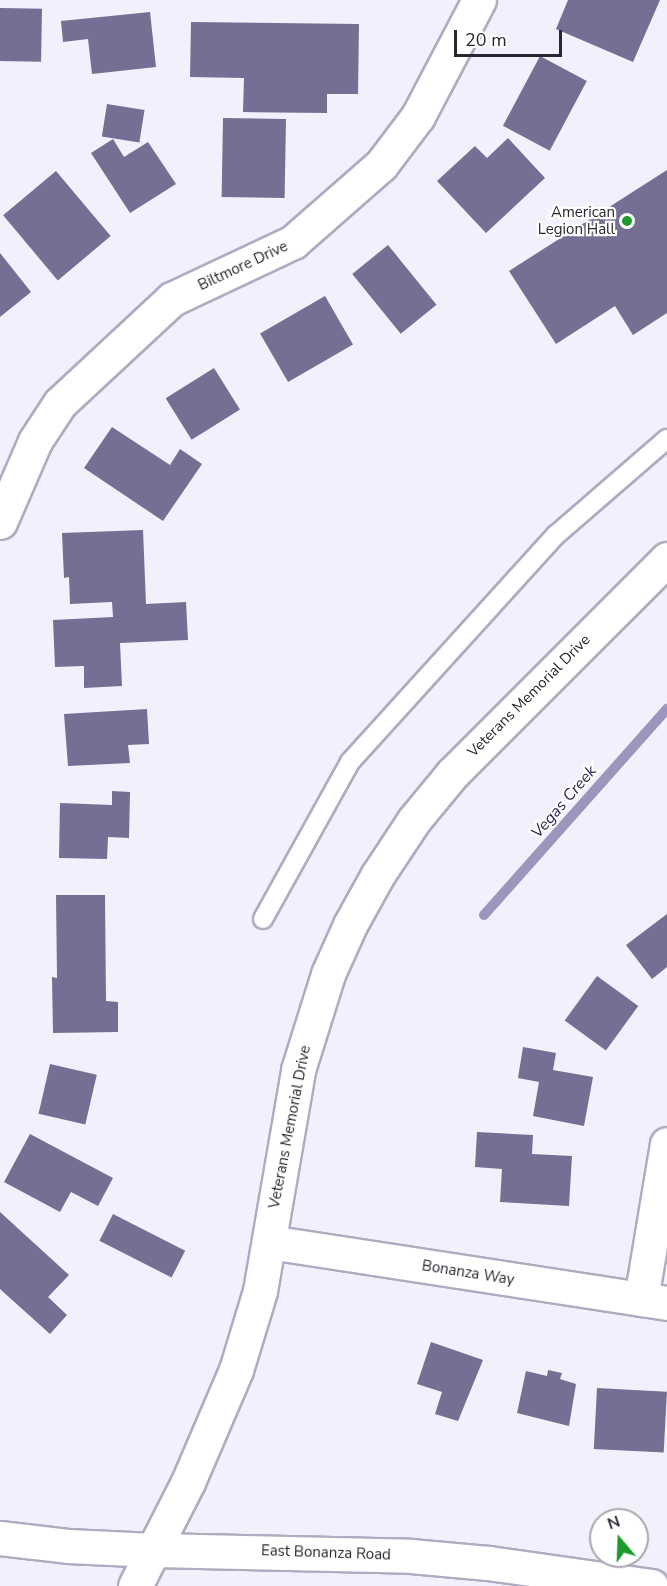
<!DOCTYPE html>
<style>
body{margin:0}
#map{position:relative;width:667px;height:1586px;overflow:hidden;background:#f2f0fd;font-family:"Nunito Sans",sans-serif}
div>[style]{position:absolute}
.stream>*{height:10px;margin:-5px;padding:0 5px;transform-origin:5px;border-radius:5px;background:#9d95bc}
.building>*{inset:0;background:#766e93;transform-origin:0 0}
.roads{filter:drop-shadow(2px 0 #afabc0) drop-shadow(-2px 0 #afabc0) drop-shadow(0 2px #afabc0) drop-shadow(0 -2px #afabc0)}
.lane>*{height:18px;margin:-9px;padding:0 9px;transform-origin:9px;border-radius:9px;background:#fff}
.street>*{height:33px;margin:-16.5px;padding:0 16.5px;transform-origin:16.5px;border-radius:16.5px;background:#fff}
.secondary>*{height:33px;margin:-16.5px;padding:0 16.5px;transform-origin:16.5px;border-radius:16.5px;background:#fff}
.dots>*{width:16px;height:16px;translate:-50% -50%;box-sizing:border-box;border:3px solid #fff;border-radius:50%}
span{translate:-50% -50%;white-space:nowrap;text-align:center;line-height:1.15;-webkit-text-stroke:4.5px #fff;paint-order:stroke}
.poi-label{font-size:15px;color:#28262e}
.right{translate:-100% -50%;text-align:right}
.street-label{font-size:15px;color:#28262e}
.water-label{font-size:16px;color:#2f2052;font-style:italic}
.north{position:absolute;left:589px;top:1508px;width:60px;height:60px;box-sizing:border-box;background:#fff;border:2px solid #a9a8ab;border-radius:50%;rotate:341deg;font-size:16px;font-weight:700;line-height:24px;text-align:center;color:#28262e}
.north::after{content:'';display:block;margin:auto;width:21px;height:27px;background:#1d9a2d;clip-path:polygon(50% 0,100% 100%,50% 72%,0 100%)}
.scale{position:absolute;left:454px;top:30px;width:108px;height:27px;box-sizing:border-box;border:3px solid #28262e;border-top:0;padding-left:8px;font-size:18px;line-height:21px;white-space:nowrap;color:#28262e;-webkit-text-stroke:4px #fff;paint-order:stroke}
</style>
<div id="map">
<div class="stream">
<i style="left:484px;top:915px;width:276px;rotate:-48.4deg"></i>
</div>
<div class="building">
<i style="clip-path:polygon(568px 0,660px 0,633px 62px,556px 29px)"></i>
<i style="left:0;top:8px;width:42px;height:53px;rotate:1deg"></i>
<i style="clip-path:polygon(150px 12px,156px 67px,92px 74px,88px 39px,63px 42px,61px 21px)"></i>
<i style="clip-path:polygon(191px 22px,359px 24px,358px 94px,327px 94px,327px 113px,243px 112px,244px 78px,190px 77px)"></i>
<i style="left:540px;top:56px;width:53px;height:79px;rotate:28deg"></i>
<i style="left:107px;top:104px;width:38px;height:33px;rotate:9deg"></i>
<i style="left:223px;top:118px;width:63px;height:79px;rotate:1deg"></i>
<i style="clip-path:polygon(508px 138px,545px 178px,486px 233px,437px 181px,475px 146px,487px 158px)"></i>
<i style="clip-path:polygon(113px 139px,124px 157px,148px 142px,176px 184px,130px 213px,91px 153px)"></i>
<i style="clip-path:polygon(667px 170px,667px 313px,633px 335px,615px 306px,556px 344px,509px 271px)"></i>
<i style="left:56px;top:171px;width:85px;height:69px;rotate:50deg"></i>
<i style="left:388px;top:245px;width:77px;height:46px;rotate:51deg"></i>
<i style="clip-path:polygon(0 253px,31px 292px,0 317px)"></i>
<i style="left:325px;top:296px;width:56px;height:75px;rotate:60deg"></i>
<i style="left:214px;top:368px;width:49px;height:57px;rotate:58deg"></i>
<i style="clip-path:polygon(112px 427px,170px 465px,180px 449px,202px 464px,163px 521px,84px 468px)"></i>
<i style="clip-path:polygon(143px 530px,146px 604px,186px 602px,188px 640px,120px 643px,122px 686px,84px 688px,84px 666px,55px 667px,53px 620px,113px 617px,112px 602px,70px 604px,69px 577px,64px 578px,62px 533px)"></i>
<i style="clip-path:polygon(147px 709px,149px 744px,128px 745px,130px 763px,68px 766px,64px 714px)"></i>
<i style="clip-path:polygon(112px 791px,130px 792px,129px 838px,108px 837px,107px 859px,59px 858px,60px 803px,112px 805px)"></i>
<i style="clip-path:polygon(56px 895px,105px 895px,106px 1001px,118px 1002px,118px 1032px,53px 1033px,52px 977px,57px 978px)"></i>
<i style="clip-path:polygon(667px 914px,667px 967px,652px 979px,626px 945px)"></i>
<i style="left:597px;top:976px;width:51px;height:55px;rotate:36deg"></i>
<i style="clip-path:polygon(523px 1047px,556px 1053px,553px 1070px,593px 1077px,584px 1126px,533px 1116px,539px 1082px,518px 1078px)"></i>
<i style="left:50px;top:1064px;width:48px;height:51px;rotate:13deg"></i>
<i style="clip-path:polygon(477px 1132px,533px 1135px,532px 1154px,572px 1156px,569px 1206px,500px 1202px,502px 1169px,475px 1167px)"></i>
<i style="clip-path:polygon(30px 1134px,113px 1178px,98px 1206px,71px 1192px,60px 1212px,4px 1182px)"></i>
<i style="clip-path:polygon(0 1212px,69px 1275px,48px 1297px,67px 1315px,50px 1334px,0 1289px)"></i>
<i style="left:113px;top:1214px;width:81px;height:30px;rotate:27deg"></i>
<i style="clip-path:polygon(431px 1342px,483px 1360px,458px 1421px,435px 1414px,442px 1392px,417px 1384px)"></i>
<i style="clip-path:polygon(548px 1370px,562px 1373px,560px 1379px,576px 1384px,569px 1426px,517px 1413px,526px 1371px,547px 1376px)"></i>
<i style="left:597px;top:1388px;width:70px;height:61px;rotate:3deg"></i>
</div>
<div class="roads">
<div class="lane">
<i style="left:263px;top:919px;width:179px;rotate:-61deg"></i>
<i style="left:350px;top:762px;width:307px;rotate:-47.8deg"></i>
<i style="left:556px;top:535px;width:147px;rotate:-40.9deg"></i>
</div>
<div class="street">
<i style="left:0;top:522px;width:88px;rotate:-66.6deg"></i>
<i style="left:35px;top:441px;width:45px;rotate:-56.7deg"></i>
<i style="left:60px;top:403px;width:153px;rotate:-42.9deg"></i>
<i style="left:172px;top:299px;width:134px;rotate:-25.2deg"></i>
<i style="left:293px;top:242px;width:117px;rotate:-41.2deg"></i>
<i style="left:381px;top:165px;width:61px;rotate:-52.9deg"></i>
<i style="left:418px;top:116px;width:131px;rotate:-62.3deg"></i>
<i style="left:269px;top:1242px;width:403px;rotate:8.7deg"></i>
<i style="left:641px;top:1299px;width:157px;rotate:-80.5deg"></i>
</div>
<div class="secondary">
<i style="left:0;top:1538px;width:68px;rotate:6.7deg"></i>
<i style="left:68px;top:1546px;width:86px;rotate:2.7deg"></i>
<i style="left:154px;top:1550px;width:257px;rotate:1.3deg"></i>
<i style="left:411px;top:1556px;width:77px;rotate:5.2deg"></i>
<i style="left:488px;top:1563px;width:165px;rotate:8deg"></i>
<i style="left:135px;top:1586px;width:117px;rotate:-63deg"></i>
<i style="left:188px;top:1482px;width:122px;rotate:-66.8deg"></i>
<i style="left:236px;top:1370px;width:83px;rotate:-73.1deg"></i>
<i style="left:260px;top:1291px;width:224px;rotate:-80.2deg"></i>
<i style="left:298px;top:1070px;width:101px;rotate:-72.6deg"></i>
<i style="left:328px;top:974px;width:54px;rotate:-65.8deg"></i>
<i style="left:350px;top:925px;width:56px;rotate:-61.1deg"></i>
<i style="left:377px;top:876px;width:67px;rotate:-56.5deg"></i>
<i style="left:414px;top:820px;width:60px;rotate:-50.4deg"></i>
<i style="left:452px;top:774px;width:304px;rotate:-45deg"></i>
</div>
</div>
<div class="dots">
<i style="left:627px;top:221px;background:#1d9a2d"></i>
</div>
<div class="poi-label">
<span class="right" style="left:615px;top:221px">American<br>Legion Hall</span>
</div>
<div class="street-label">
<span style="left:243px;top:266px;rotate:-25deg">Biltmore Drive</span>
<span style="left:529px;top:696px;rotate:-45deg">Veterans Memorial Drive</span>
<span style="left:290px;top:1127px;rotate:-79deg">Veterans Memorial Drive</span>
<span style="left:468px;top:1273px;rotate:9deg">Bonanza Way</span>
<span style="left:326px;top:1553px;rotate:2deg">East Bonanza Road</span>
</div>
<div class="water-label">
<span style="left:564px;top:802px;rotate:-49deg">Vegas Creek</span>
</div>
<div class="north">N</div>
<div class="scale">20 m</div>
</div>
